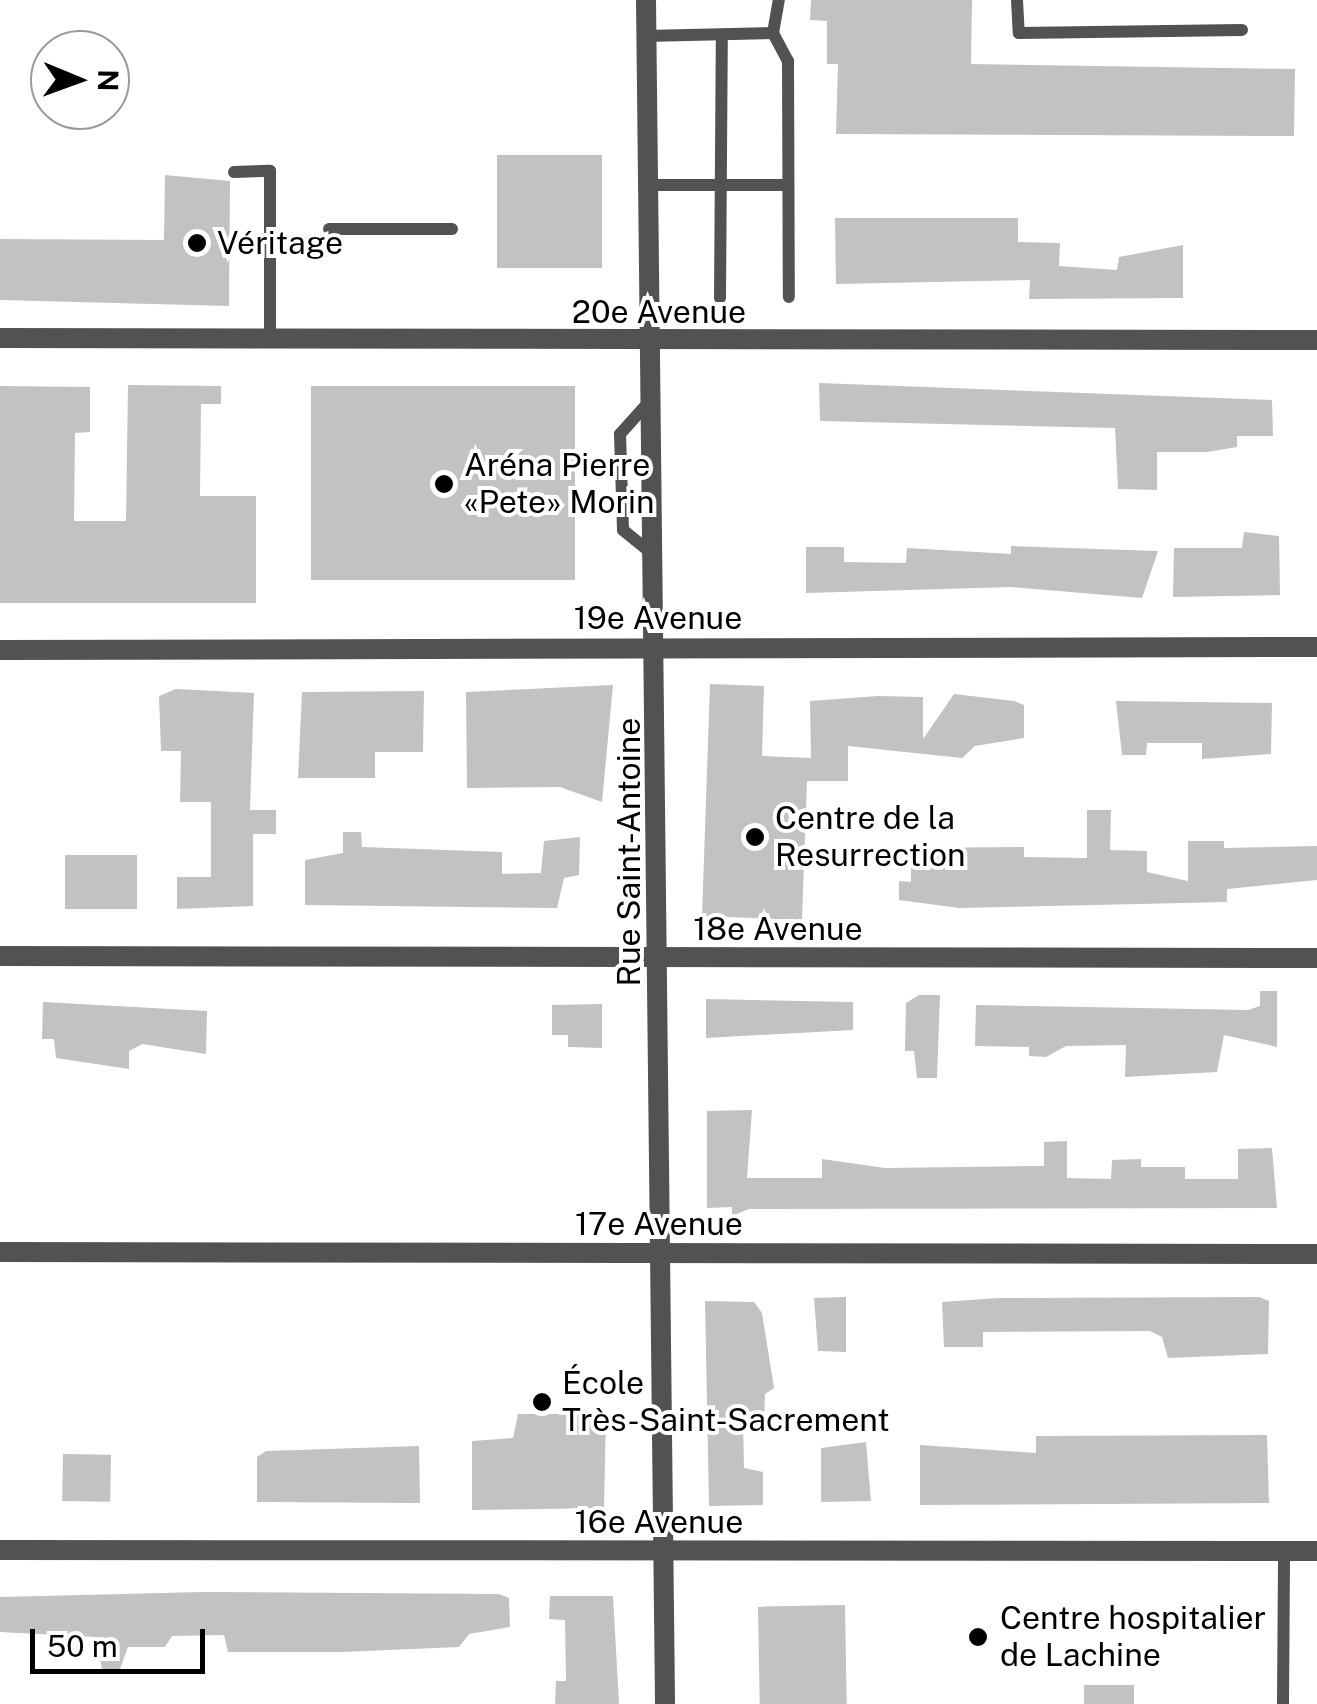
<!DOCTYPE html>
<meta charset="utf-8">
<style>
body{margin:0}
#map{position:relative;width:1317px;height:1704px;overflow:hidden;background:#fff;font-family:"Public Sans",sans-serif}
div>[style]{position:absolute}
.building>*{inset:0;background:#c2c2c2;transform-origin:0 0}
.service>*{height:12px;margin:-6px;padding:0 6px;transform-origin:6px;border-radius:6px;background:#525252}
.minor>*{height:20px;margin:-10px;padding:0 10px;transform-origin:10px;border-radius:10px;background:#525252}
.tertiary>*{height:20px;margin:-10px;padding:0 10px;transform-origin:10px;border-radius:10px;background:#525252}
.dots>*{width:28px;height:28px;translate:-50% -50%;box-sizing:border-box;border:5px solid #fff;border-radius:50%}
span{translate:-50% -50%;white-space:nowrap;text-align:center;line-height:1.15;-webkit-text-stroke:8px #fff;paint-order:stroke}
.poi-label{font-size:32px;color:#000}
.left{translate:0 -50%;text-align:left}
.street-label{font-size:32px;color:#000}
.north{position:absolute;left:30px;top:30px;width:100px;height:100px;box-sizing:border-box;background:#fff;border:2px solid #999;border-radius:50%;rotate:91deg;font-size:28px;font-weight:700;line-height:40px;text-align:center;color:#000}
.north::after{content:'';display:block;margin:auto;width:35px;height:45px;background:#000;clip-path:polygon(50% 0,100% 100%,50% 72%,0 100%)}
.scale{position:absolute;left:30px;top:1629px;width:175px;height:45px;box-sizing:border-box;border:5px solid #000;border-top:0;padding-left:12px;font-size:30px;line-height:35px;white-space:nowrap;color:#000;-webkit-text-stroke:8px #fff;paint-order:stroke}
</style>
<div id="map">
<div class="building">
<i style="clip-path:polygon(811px 0,972px 0,971px 64px,1295px 69px,1294px 136px,836px 134px,838px 64px,827px 64px,827px 21px,810px 20px)"></i>
<i style="left:497px;top:155px;width:105px;height:113px"></i>
<i style="clip-path:polygon(165px 175px,230px 181px,229px 306px,0 300px,0 239px,164px 240px)"></i>
<i style="clip-path:polygon(835px 218px,1018px 218px,1018px 242px,1060px 243px,1059px 266px,1117px 270px,1119px 257px,1183px 245px,1183px 298px,1029px 299px,1030px 280px,836px 284px)"></i>
<i style="clip-path:polygon(819px 383px,1272px 400px,1273px 436px,1237px 436px,1237px 447px,1207px 452px,1157px 452px,1157px 490px,1118px 489px,1115px 428px,820px 421px)"></i>
<i style="clip-path:polygon(128px 385px,221px 386px,221px 404px,201px 404px,200px 496px,256px 496px,256px 603px,0 603px,0 386px,90px 387px,90px 432px,75px 433px,74px 521px,126px 521px)"></i>
<i style="left:575px;top:386px;width:194px;height:264px;rotate:90deg"></i>
<i style="clip-path:polygon(1244px 532px,1279px 536px,1280px 595px,1173px 597px,1174px 548px,1242px 548px)"></i>
<i style="clip-path:polygon(1011px 546px,1158px 551px,1142px 598px,1011px 587px,806px 593px,806px 547px,844px 547px,844px 562px,906px 563px,907px 548px,1011px 554px)"></i>
<i style="clip-path:polygon(710px 684px,764px 686px,762px 756px,811px 758px,810px 701px,878px 696px,923px 697px,923px 739px,954px 694px,1014px 701px,1024px 705px,1024px 738px,975px 746px,962px 758px,848px 746px,848px 781px,807px 781px,802px 920px,702px 916px)"></i>
<i style="clip-path:polygon(613px 685px,602px 802px,560px 787px,467px 788px,466px 692px)"></i>
<i style="clip-path:polygon(176px 689px,254px 693px,250px 810px,276px 810px,276px 834px,253px 834px,253px 906px,177px 909px,177px 877px,211px 877px,211px 802px,180px 802px,181px 751px,161px 751px,159px 696px)"></i>
<i style="clip-path:polygon(424px 691px,423px 752px,375px 752px,375px 778px,298px 778px,302px 692px)"></i>
<i style="clip-path:polygon(1116px 701px,1272px 703px,1271px 754px,1202px 759px,1202px 743px,1147px 743px,1146px 755px,1122px 755px)"></i>
<i style="clip-path:polygon(1087px 810px,1111px 810px,1110px 850px,1147px 851px,1147px 872px,1188px 881px,1188px 841px,1224px 841px,1224px 848px,1317px 846px,1317px 880px,1227px 889px,1227px 902px,959px 908px,899px 900px,899px 881px,911px 882px,911px 848px,1024px 847px,1024px 857px,1087px 858px)"></i>
<i style="clip-path:polygon(343px 832px,361px 832px,362px 847px,502px 852px,502px 874px,541px 873px,544px 841px,580px 837px,579px 875px,564px 878px,557px 908px,305px 905px,305px 860px,343px 853px)"></i>
<i style="left:65px;top:855px;width:72px;height:54px"></i>
<i style="clip-path:polygon(1260px 991px,1277px 991px,1277px 1047px,1224px 1035px,1217px 1072px,1125px 1077px,1126px 1045px,1066px 1046px,1046px 1057px,1029px 1056px,1029px 1047px,975px 1046px,976px 1005px,1248px 1010px,1260px 1006px)"></i>
<i style="clip-path:polygon(919px 995px,940px 995px,937px 1078px,917px 1078px,914px 1051px,905px 1051px,906px 1003px)"></i>
<i style="clip-path:polygon(706px 999px,853px 1002px,853px 1030px,706px 1038px)"></i>
<i style="clip-path:polygon(43px 1002px,207px 1011px,206px 1054px,142px 1044px,129px 1051px,129px 1069px,56px 1058px,54px 1039px,42px 1039px)"></i>
<i style="clip-path:polygon(602px 1004px,602px 1048px,568px 1047px,568px 1035px,552px 1035px,552px 1005px)"></i>
<i style="clip-path:polygon(752px 1110px,747px 1178px,822px 1178px,822px 1159px,885px 1168px,1044px 1166px,1044px 1142px,1067px 1141px,1067px 1178px,1111px 1179px,1112px 1160px,1141px 1159px,1141px 1167px,1185px 1167px,1185px 1179px,1238px 1179px,1238px 1149px,1272px 1148px,1277px 1208px,749px 1209px,732px 1216px,732px 1207px,707px 1208px,707px 1111px)"></i>
<i style="clip-path:polygon(846px 1297px,846px 1352px,818px 1351px,814px 1298px)"></i>
<i style="clip-path:polygon(998px 1298px,1259px 1297px,1269px 1301px,1268px 1354px,1168px 1358px,1162px 1337px,1150px 1331px,983px 1332px,983px 1347px,944px 1347px,942px 1302px)"></i>
<i style="clip-path:polygon(705px 1301px,754px 1302px,762px 1313px,774px 1388px,765px 1394px,764px 1423px,743px 1423px,744px 1468px,763px 1472px,763px 1505px,709px 1506px)"></i>
<i style="clip-path:polygon(518px 1414px,606px 1414px,604px 1508px,472px 1510px,472px 1441px,513px 1438px)"></i>
<i style="clip-path:polygon(1267px 1435px,1269px 1503px,920px 1505px,920px 1445px,1036px 1453px,1036px 1436px)"></i>
<i style="clip-path:polygon(866px 1442px,871px 1501px,821px 1502px,821px 1448px)"></i>
<i style="clip-path:polygon(419px 1446px,420px 1503px,257px 1502px,257px 1457px,266px 1451px)"></i>
<i style="left:63px;top:1454px;width:48px;height:47px;rotate:1deg"></i>
<i style="clip-path:polygon(203px 1592px,499px 1594px,509px 1598px,510px 1627px,469px 1634px,459px 1647px,342px 1652px,228px 1652px,224px 1635px,172px 1636px,165px 1647px,128px 1647px,120px 1669px,102px 1669px,96px 1637px,0 1632px,0 1597px)"></i>
<i style="clip-path:polygon(550px 1596px,613px 1596px,619px 1704px,555px 1704px,556px 1681px,566px 1681px,565px 1620px,549px 1619px)"></i>
<i style="left:845px;top:1605px;width:99px;height:87px;rotate:89deg"></i>
<i style="left:1084px;top:1685px;width:50px;height:19px"></i>
</div>
<div class="service">
<i style="left:1017px;top:0;width:33px;rotate:87deg"></i>
<i style="left:1019px;top:33px;width:223px;rotate:-0.8deg"></i>
<i style="left:773px;top:33px;width:34px;rotate:-80deg"></i>
<i style="left:645px;top:36px;width:128px;rotate:-1.3deg"></i>
<i style="left:773px;top:33px;width:32px;rotate:62deg"></i>
<i style="left:788px;top:61px;width:236px;rotate:89.8deg"></i>
<i style="left:234px;top:172px;width:36px;rotate:-2deg"></i>
<i style="left:270px;top:171px;width:169px;rotate:90deg"></i>
<i style="left:645px;top:185px;width:143px"></i>
<i style="left:329px;top:229px;width:123px"></i>
<i style="left:720px;top:298px;width:263px;rotate:-89.6deg"></i>
<i style="left:648px;top:403px;width:42px;rotate:132.1deg"></i>
<i style="left:620px;top:434px;width:96px;rotate:88.2deg"></i>
<i style="left:623px;top:530px;width:41px;rotate:39.1deg"></i>
<i style="left:1283px;top:1704px;width:153px;rotate:-89.6deg"></i>
</div>
<div class="minor">
<i style="left:0;top:338px;width:1317px;rotate:0.09deg"></i>
<i style="left:0;top:650px;width:1317px;rotate:-0.13deg"></i>
<i style="left:0;top:1252px;width:1317px;rotate:0.09deg"></i>
<i style="left:0;top:1550px;width:1317px;rotate:0.04deg"></i>
</div>
<div class="tertiary">
<i style="left:646px;top:0;width:1704px;rotate:89.36deg"></i>
<i style="left:0;top:956px;width:1317px;rotate:0.09deg"></i>
</div>
<div class="dots">
<i style="left:197px;top:243px;background:#000"></i>
<i style="left:444px;top:484px;background:#000"></i>
<i style="left:755px;top:837px;background:#000"></i>
<i style="left:542px;top:1402px;background:#000"></i>
<i style="left:978px;top:1637px;background:#000"></i>
</div>
<div class="poi-label">
<span class="left" style="left:217px;top:243px">Véritage</span>
<span class="left" style="left:464px;top:484px">Aréna Pierre<br>«Pete» Morin</span>
<span class="left" style="left:775px;top:837px">Centre de la<br>Resurrection</span>
<span class="left" style="left:562px;top:1402px">École<br>Très-Saint-Sacrement</span>
<span class="left" style="left:1000px;top:1637px">Centre hospitalier<br>de Lachine</span>
</div>
<div class="street-label">
<span style="left:659px;top:312px">20e Avenue</span>
<span style="left:658px;top:618px">19e Avenue</span>
<span style="left:629px;top:852px;rotate:-90deg">Rue Saint-Antoine</span>
<span style="left:778px;top:929px">18e Avenue</span>
<span style="left:659px;top:1224px">17e Avenue</span>
<span style="left:659px;top:1522px">16e Avenue</span>
</div>
<div class="north">N</div>
<div class="scale">50 m</div>
</div>
